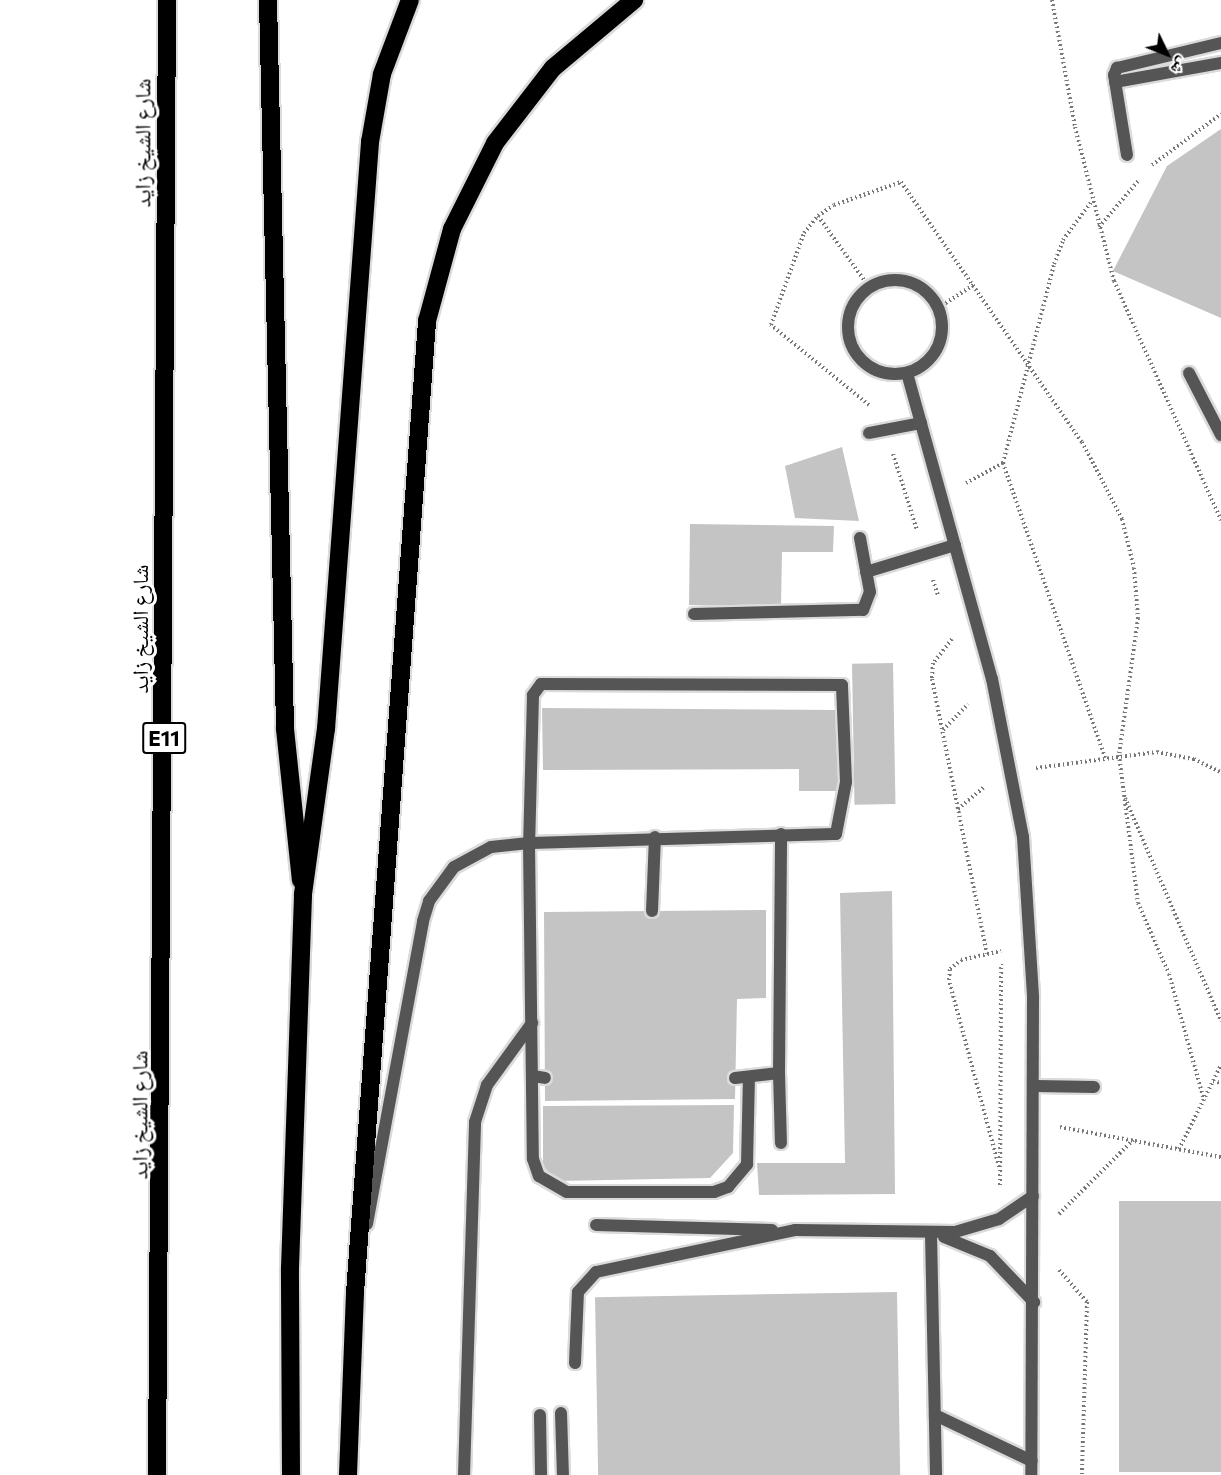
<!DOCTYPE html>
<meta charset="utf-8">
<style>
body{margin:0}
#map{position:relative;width:1221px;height:1475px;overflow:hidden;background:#fff;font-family:Commissioner,"Noto Naskh Arabic",sans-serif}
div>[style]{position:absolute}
.building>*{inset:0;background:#c4c4c4;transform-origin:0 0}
.path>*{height:4px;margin-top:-2px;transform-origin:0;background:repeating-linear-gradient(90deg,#777 0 1.5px,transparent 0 4.5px)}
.roads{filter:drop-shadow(2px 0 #dbdbdb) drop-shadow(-2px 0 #dbdbdb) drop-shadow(0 2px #dbdbdb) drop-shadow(0 -2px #dbdbdb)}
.service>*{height:12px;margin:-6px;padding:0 6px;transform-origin:6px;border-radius:6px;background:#555}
.service>.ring{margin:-6px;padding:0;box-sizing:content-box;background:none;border:12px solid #555;border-radius:50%}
.motorway>*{height:18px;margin:-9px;padding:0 9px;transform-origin:9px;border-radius:9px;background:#000}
span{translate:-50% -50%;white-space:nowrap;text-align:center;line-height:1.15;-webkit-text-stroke:6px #fff;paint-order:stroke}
.shield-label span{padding:2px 4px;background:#fff;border:2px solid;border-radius:4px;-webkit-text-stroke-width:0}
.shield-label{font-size:21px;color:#000;font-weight:700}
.street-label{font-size:22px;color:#000}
.north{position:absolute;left:1137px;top:24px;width:60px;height:60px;-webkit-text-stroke:4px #fff;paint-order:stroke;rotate:133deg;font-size:16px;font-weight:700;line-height:24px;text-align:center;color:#000}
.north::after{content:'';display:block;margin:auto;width:21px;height:27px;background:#000;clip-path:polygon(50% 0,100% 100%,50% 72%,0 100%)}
</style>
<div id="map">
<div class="building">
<i style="clip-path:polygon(1221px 129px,1221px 318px,1113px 271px,1167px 166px)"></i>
<i style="clip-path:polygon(842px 447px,859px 521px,795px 518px,785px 466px)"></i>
<i style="clip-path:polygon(690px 524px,834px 526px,833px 552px,782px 552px,781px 606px,689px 605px)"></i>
<i style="left:893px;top:663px;width:141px;height:41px;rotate:89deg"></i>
<i style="clip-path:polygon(542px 708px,839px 710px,841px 791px,799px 791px,799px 769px,543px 770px)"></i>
<i style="clip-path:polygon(892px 891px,895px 1194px,759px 1195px,757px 1163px,845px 1163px,840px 893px)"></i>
<i style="clip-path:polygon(766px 910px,766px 998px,737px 999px,735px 1099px,545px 1101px,544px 912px)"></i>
<i style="clip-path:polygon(734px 1105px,733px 1153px,710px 1178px,557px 1181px,543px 1166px,543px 1106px)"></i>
<i style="left:1221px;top:1201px;width:271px;height:102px;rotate:90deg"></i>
<i style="left:897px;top:1292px;width:183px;height:302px;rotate:89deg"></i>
</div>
<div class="path">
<i style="left:1052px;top:0;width:129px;rotate:79.7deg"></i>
<i style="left:1075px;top:127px;width:159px;rotate:75.8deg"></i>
<i style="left:1114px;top:281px;width:262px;rotate:65.9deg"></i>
<i style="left:1152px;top:165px;width:86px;rotate:-36.5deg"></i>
<i style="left:818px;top:216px;width:87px;rotate:54.3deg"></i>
<i style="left:1099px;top:227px;width:62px;rotate:-49.6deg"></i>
<i style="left:938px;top:308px;width:44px;rotate:-33deg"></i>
<i style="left:869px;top:405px;width:127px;rotate:-140.8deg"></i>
<i style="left:771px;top:325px;width:98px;rotate:-70.3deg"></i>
<i style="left:804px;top:233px;width:22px;rotate:-51deg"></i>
<i style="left:818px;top:216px;width:19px;rotate:-35deg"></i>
<i style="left:834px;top:205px;width:71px;rotate:-18.9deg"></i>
<i style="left:901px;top:182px;width:317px;rotate:55.2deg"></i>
<i style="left:1082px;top:442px;width:87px;rotate:62.5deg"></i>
<i style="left:1122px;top:519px;width:50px;rotate:76.2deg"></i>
<i style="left:1134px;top:568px;width:50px;rotate:85.4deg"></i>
<i style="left:1138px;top:618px;width:138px;rotate:97.9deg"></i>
<i style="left:1119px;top:755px;width:149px;rotate:82.7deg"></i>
<i style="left:1138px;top:903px;width:77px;rotate:66.4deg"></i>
<i style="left:1169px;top:974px;width:131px;rotate:74.5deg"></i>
<i style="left:893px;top:454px;width:80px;rotate:72.5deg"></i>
<i style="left:1003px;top:463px;width:312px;rotate:70.9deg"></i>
<i style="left:966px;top:483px;width:42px;rotate:-28.4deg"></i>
<i style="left:1003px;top:463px;width:205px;rotate:-75.6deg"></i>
<i style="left:1054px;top:264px;width:26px;rotate:-69deg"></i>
<i style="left:1063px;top:240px;width:49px;rotate:-53.4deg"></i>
<i style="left:933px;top:580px;width:16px;rotate:72deg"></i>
<i style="left:952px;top:639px;width:31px;rotate:128deg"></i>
<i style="left:933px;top:663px;width:16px;rotate:94deg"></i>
<i style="left:932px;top:679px;width:280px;rotate:78.7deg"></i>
<i style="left:943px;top:730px;width:36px;rotate:-46deg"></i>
<i style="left:1036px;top:768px;width:122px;rotate:-7.5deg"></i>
<i style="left:1157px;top:752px;width:38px;rotate:11deg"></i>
<i style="left:1194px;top:759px;width:30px;rotate:26deg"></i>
<i style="left:1125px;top:798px;width:243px;rotate:66.7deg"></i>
<i style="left:958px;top:809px;width:34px;rotate:-40deg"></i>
<i style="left:1213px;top:1081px;width:8px;rotate:14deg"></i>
<i style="left:1060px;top:1127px;width:164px;rotate:10.6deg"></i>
<i style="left:1179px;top:1149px;width:94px;rotate:-63.4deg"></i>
<i style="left:999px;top:1167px;width:194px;rotate:-105deg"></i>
<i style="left:949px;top:980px;width:11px;rotate:-85deg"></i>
<i style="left:950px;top:969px;width:14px;rotate:-39deg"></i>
<i style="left:961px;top:960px;width:41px;rotate:-12.7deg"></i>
<i style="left:1000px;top:1185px;width:221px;rotate:-89.7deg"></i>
<i style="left:1059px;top:1214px;width:105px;rotate:-45deg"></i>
<i style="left:1059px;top:1270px;width:43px;rotate:48.8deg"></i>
<i style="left:1087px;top:1302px;width:173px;rotate:91.7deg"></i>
</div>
<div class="roads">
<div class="service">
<i style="left:1115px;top:82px;width:108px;rotate:-10.2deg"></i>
<i style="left:1127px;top:155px;width:81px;rotate:-99.2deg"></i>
<i style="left:1114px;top:75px;width:8px;rotate:-67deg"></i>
<i style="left:1117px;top:68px;width:107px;rotate:-13.5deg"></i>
<i class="ring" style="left:848px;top:280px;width:82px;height:82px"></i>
<i style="left:907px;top:373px;width:318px;rotate:74.5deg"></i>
<i style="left:992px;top:679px;width:161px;rotate:78.9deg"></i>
<i style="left:1023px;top:837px;width:161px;rotate:86.4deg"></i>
<i style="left:1033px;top:998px;width:477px;rotate:90.2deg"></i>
<i style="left:1189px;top:373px;width:70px;rotate:62.7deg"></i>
<i style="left:869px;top:433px;width:53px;rotate:-10.9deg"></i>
<i style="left:866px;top:572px;width:93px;rotate:-16.9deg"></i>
<i style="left:694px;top:614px;width:169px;rotate:-1.4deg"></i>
<i style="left:863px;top:610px;width:19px;rotate:-69deg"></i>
<i style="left:870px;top:592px;width:55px;rotate:-100.5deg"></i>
<i style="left:652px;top:911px;width:74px;rotate:-87.7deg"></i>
<i style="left:779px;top:1073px;width:70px;rotate:88.4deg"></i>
<i style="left:533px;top:1076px;width:12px;rotate:9deg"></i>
<i style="left:735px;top:1078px;width:44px;rotate:-6.5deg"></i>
<i style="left:779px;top:1073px;width:239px;rotate:-89.5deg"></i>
<i style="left:1033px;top:1086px;width:61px;rotate:0.9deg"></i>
<i style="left:367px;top:1224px;width:308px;rotate:-79.5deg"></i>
<i style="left:423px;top:921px;width:21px;rotate:-73deg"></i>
<i style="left:429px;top:901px;width:42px;rotate:-53.7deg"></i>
<i style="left:454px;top:867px;width:42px;rotate:-28.4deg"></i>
<i style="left:491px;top:847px;width:38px;rotate:-6deg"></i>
<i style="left:529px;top:843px;width:307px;rotate:-1.7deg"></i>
<i style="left:836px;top:834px;width:53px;rotate:-79.1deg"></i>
<i style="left:846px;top:782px;width:97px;rotate:-92.4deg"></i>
<i style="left:842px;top:685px;width:301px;rotate:-179.8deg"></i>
<i style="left:541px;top:684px;width:14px;rotate:126deg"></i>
<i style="left:533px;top:695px;width:148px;rotate:91.5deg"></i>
<i style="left:529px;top:843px;width:316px;rotate:89.3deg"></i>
<i style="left:533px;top:1159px;width:18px;rotate:71deg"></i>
<i style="left:539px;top:1176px;width:32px;rotate:30deg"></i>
<i style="left:567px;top:1192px;width:147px"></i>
<i style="left:714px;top:1192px;width:15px;rotate:-20deg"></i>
<i style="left:728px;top:1187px;width:30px;rotate:-50deg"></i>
<i style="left:747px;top:1164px;width:87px;rotate:-88.7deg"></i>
<i style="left:596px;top:1225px;width:176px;rotate:1.6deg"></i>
<i style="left:931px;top:1234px;width:241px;rotate:88.8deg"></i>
<i style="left:944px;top:1237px;width:50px;rotate:22.4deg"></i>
<i style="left:990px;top:1256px;width:64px;rotate:46.3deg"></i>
<i style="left:575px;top:1363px;width:71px;rotate:-87.6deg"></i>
<i style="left:578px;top:1292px;width:27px;rotate:-48deg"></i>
<i style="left:596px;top:1272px;width:203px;rotate:-11.9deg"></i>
<i style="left:795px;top:1230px;width:160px;rotate:0.7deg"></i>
<i style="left:955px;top:1232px;width:46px;rotate:-16.5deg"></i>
<i style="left:999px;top:1219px;width:41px;rotate:-34.1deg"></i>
<i style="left:561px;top:1413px;width:62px;rotate:88.2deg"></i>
<i style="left:540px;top:1415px;width:60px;rotate:89deg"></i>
<i style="left:935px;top:1415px;width:107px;rotate:25.4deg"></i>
<i style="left:464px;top:1475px;width:353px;rotate:-88.2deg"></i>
<i style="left:475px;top:1122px;width:39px;rotate:-72deg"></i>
<i style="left:487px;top:1085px;width:77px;rotate:-54deg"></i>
</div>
<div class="motorway">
<i style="left:268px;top:0;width:729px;rotate:88.66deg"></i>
<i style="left:285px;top:729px;width:152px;rotate:84deg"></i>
<i style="left:157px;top:1475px;width:1475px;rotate:-89.61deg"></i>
<i style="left:291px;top:1475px;width:207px;rotate:-90.3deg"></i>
<i style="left:290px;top:1268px;width:374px;rotate:-88deg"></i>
<i style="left:303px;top:894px;width:167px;rotate:-82.1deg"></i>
<i style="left:326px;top:729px;width:589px;rotate:-85.71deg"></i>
<i style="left:370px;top:142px;width:69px;rotate:-80deg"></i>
<i style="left:382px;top:74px;width:79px;rotate:-69.3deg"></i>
<i style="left:348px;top:1475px;width:182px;rotate:-87.8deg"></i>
<i style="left:355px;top:1293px;width:975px;rotate:-85.76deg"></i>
<i style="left:427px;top:321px;width:95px;rotate:-74.8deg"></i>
<i style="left:452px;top:229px;width:96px;rotate:-63.4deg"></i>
<i style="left:495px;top:143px;width:95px;rotate:-52.3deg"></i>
<i style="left:553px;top:68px;width:106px;rotate:-40deg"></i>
</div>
</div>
<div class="shield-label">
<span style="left:164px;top:738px">E11</span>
</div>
<div class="street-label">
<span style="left:142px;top:143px;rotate:-90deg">شارع الشيخ زايد</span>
<span style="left:140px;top:629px;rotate:-90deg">شارع الشيخ زايد</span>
<span style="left:139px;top:1115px;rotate:-90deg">شارع الشيخ زايد</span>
</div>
<div class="north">ش</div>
</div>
